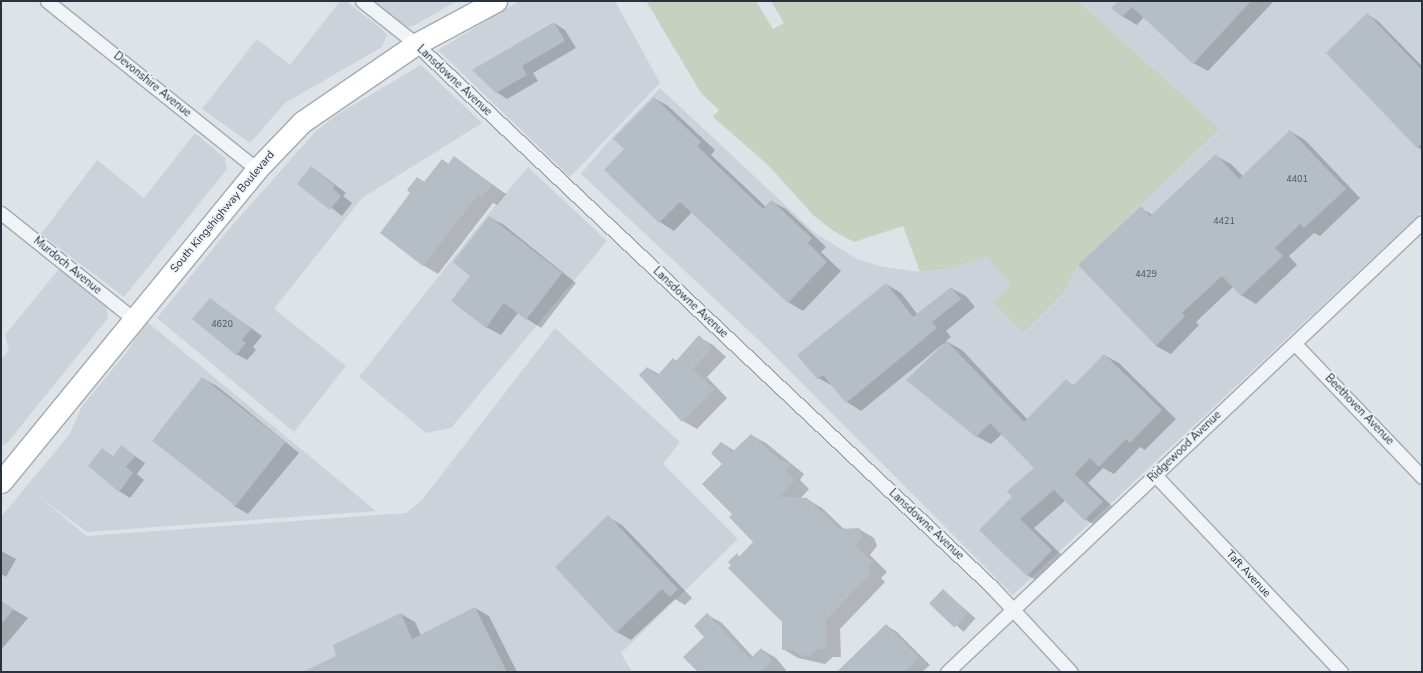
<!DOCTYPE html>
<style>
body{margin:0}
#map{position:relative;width:1423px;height:673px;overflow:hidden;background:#dee3e8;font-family:"Nunito Sans",sans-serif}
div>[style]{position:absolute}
.built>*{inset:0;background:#ccd2da}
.green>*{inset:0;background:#c6d2bf}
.shadow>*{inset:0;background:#0003;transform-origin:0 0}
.building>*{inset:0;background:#b5bdc5;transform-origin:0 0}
.roads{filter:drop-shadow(1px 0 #a3aab2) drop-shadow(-1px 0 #a3aab2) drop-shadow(0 1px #a3aab2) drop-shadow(0 -1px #a3aab2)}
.street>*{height:13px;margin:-6.5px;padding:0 6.5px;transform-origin:6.5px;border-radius:6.5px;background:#f1f4f6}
.primary>*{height:21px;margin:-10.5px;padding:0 10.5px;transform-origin:10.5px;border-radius:10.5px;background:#fff}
span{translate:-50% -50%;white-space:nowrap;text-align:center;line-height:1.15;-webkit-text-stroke:3.5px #eef2f6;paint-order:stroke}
.number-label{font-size:9px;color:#4a5561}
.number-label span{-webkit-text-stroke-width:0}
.street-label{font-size:11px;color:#273240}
.frame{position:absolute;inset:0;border:2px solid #273240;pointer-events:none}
</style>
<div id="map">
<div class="built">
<i style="clip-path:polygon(340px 1px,346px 1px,383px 30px,387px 35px,382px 47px,285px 103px,250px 143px,202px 109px,257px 39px,290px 65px)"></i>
<i style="clip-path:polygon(378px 1px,457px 1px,413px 26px,407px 27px,376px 4px)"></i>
<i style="clip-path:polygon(519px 1px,615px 1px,660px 83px,570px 177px,438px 50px)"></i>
<i style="clip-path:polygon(1079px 1px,1422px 1px,1422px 212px,1013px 595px,764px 345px,581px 174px,611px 138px,660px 88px,815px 233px,857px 259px,883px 267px,920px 272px,944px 269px,987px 256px,1011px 285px,993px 302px,1066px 290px,1078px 266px,1220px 129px)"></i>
<i style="clip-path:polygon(421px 65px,482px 123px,362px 198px,274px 309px,346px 366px,294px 432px,157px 318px,229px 229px,316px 131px,338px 114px)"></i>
<i style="clip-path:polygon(195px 133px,225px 158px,227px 169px,124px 297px,41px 234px,97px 160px,144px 198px)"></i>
<i style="clip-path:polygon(528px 167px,607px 241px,451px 428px,426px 433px,359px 377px,488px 214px)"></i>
<i style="clip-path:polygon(59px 269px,106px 306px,108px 318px,8px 442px,1px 446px,1px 360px,9px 350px,5px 335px)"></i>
<i style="clip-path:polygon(146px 321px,376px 511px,87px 532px,38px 496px,87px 536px,406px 513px,422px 500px,555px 328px,680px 442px,663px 464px,738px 539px,621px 653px,632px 672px,1px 672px,1px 517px,69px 435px,82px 406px,127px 352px)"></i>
</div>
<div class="green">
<i style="clip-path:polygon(646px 1px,756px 1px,773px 29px,784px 23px,771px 1px,1079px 1px,1220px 129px,1078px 266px,1066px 290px,1023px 333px,993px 302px,1011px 285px,987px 257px,944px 269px,920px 272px,903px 226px,854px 242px,832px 230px,813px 215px,768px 165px,713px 117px,719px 110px,701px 93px)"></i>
</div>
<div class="shadow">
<i style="clip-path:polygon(1119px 1px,1274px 1px,1208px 71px,1193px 63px,1144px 17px,1137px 25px,1122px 16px)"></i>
<i style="clip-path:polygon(1367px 14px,1378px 21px,1422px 66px,1422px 150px,1417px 147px)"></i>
<i style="clip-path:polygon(554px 23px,565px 30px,576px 48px,533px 73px,538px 81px,507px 99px,496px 92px)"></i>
<i style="clip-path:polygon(654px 98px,668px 106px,715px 150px,711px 155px,766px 207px,771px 201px,786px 209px,826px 247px,821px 252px,841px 271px,803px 311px,788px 302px,692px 212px,674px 231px,660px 222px,625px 149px)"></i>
<i style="clip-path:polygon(1290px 131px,1305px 140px,1360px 198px,1320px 236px,1314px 233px,1289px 256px,1297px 265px,1256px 304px,1241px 295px,1233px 287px,1196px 322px,1199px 325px,1171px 354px,1156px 346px,1141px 208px,1153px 215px,1216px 156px,1231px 164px,1243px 176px)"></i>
<i style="clip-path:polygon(454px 157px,506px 194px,497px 205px,493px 203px,438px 274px,423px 265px,412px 193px,417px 178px,425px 182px,442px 160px,449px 164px)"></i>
<i style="clip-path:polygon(312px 167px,346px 193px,343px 196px,352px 203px,342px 216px,299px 183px)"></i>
<i style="clip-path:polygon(489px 217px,504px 225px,576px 283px,541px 328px,518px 313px,501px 335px,486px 327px,472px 275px)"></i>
<i style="clip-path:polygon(886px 284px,901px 293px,918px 315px,951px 288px,966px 296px,975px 307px,946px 331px,951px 337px,946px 341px,962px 350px,1028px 420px,1066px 381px,1075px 386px,1104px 355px,1119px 363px,1176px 419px,1145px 450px,1140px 447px,1114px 474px,1103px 468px,1088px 483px,1117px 511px,1099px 528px,1085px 519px,1066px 500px,1034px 528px,1066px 559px,1042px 584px,1027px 575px,1013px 497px,1035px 468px,1002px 434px,991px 444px,976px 436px,943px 344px,861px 411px,847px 402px,833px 386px,818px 378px,799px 355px)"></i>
<i style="clip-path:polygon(210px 299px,262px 336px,253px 347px,256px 350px,247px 360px,236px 354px)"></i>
<i style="clip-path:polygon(699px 337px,713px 345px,726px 357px,707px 377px,727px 398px,697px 429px,683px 421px,641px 375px,648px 368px,659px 374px,673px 359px,677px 361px)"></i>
<i style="clip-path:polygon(202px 378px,217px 386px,299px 453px,248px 514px,234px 506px)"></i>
<i style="clip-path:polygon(751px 435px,766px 443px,804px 474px,800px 480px,809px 489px,800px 499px,807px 499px,822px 508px,845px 530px,859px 529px,874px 538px,877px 546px,870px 555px,887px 572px,881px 578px,885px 582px,840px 629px,841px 657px,833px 657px,825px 664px,798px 658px,783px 649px,783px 621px,737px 555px,741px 557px,755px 542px,734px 514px,722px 443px,735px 451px)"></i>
<i style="clip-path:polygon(122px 447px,145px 463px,137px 474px,144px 480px,130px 498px,119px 491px,102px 449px,114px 457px)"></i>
<i style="clip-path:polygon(608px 517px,622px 525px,692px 598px,685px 605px,675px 599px,631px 640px,617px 632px)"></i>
<i style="clip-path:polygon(1px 551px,16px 559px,6px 577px,1px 574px)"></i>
<i style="left:943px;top:590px;width:43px;height:18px;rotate:41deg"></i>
<i style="clip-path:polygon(1px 602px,28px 618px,1px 650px)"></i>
<i style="clip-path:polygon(475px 608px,489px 616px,517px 672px,305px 672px,338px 656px,401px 614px,415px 622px,421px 635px)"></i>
<i style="clip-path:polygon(708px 615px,722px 623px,753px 657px,761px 649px,776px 658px,786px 670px,784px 672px,699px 672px)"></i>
<i style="clip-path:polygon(886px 625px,897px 632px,930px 665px,922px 672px,837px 672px)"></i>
</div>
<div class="building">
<i style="clip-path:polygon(1118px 1px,1251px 1px,1193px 64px,1132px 7px,1122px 17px,1111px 8px)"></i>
<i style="clip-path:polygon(1367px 13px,1422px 70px,1422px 143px,1417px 148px,1326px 53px)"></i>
<i style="clip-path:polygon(554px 22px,565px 41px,522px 66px,527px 75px,496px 93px,472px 70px)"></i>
<i style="clip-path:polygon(654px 97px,701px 142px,697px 146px,763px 209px,771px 200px,812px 238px,808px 243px,827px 262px,788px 303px,680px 202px,659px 223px,604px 170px,624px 149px,613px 139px)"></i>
<i style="clip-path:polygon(1290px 130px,1346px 189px,1304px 228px,1300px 224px,1275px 248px,1283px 256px,1241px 296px,1222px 276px,1182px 313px,1185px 316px,1156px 346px,1078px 265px,1141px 206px,1150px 216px,1216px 154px,1239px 179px)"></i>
<i style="clip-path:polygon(454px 156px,492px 185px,482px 197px,478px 195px,423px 266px,380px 233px,410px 193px,407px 190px,417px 177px,424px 182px,442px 159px,448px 164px)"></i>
<i style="clip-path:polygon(311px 166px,335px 186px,333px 189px,341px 196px,330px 210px,297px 184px)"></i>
<i style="clip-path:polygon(489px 216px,562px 273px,526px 320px,504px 303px,486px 328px,451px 301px,470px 276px,453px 262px)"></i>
<i style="clip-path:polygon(886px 283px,913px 317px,951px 287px,961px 299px,932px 322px,937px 328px,846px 403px,823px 375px,817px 379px,797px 355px)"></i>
<i style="clip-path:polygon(210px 298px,251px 329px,242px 340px,246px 343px,236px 355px,192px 319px)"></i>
<i style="clip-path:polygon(699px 335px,712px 348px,693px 369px,714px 389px,682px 422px,639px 375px,647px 367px,657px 376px,673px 358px,676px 361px)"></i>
<i style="clip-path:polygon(947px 341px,1024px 422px,1066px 379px,1073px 386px,1104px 354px,1162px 410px,1130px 443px,1126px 439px,1099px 467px,1090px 458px,1075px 474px,1103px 502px,1084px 520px,1054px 490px,1020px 519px,1052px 550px,1027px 576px,979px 530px,1012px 497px,1007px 491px,1034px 468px,990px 423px,976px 437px,906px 380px)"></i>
<i style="left:202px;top:377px;width:106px;height:81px;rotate:38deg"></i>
<i style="clip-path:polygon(751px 434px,781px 461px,784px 460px,790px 465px,786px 471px,795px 480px,779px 497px,807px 498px,840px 529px,859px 528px,862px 537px,856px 546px,873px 563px,867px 569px,871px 573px,826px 620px,827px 649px,817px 649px,810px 656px,800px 655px,793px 650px,782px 650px,782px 622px,728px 568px,731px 565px,728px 562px,737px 553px,739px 557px,753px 542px,729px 517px,732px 514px,702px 484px,722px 464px,711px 453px,721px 442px,732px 452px)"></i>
<i style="clip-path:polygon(121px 445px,135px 456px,126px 467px,133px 473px,119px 492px,88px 466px,102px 448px,113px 457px)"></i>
<i style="clip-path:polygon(608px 515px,678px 589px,670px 597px,662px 589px,616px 633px,555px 567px)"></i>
<i style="left:943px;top:589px;width:35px;height:20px;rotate:44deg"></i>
<i style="clip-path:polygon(1px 601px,14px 609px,1px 624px)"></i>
<i style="clip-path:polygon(475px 607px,507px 672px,303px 672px,336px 656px,333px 645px,401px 613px,412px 639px)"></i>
<i style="clip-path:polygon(707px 613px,750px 659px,761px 648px,772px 661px,760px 672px,698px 672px,683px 657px,704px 637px,694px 626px)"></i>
<i style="clip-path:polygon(886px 624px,919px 658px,905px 672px,837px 672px)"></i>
</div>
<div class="roads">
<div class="street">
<i style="left:47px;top:1px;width:269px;rotate:38.7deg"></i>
<i style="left:362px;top:1px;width:69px;rotate:38.5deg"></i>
<i style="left:416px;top:44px;width:790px;rotate:43.31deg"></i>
<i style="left:991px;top:586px;width:117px;rotate:47.1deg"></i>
<i style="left:1px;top:213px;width:170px;rotate:38.6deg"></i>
<i style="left:1295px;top:344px;width:184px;rotate:46.3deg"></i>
<i style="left:1155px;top:475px;width:271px;rotate:46.6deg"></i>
<i style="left:947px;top:672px;width:654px;rotate:-43.45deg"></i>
</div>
<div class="primary">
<i style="left:1px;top:482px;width:404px;rotate:-50.7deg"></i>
<i style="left:257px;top:169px;width:65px;rotate:-46.2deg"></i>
<i style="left:302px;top:122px;width:138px;rotate:-34.4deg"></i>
<i style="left:416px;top:44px;width:91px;rotate:-28.3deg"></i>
</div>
</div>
<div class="number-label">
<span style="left:1297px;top:179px">4401</span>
<span style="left:1224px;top:221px">4421</span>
<span style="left:1146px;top:274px">4429</span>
<span style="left:222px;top:324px">4620</span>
</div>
<div class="street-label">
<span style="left:454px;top:81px;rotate:43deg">Lansdowne Avenue</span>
<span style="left:152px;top:85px;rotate:39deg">Devonshire Avenue</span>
<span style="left:223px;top:212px;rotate:-50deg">South Kingshighway Boulevard</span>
<span style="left:67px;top:266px;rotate:39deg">Murdoch Avenue</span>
<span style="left:690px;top:303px;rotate:43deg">Lansdowne Avenue</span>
<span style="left:1359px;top:410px;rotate:46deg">Beethoven Avenue</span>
<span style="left:1185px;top:447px;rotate:-44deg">Ridgewood Avenue</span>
<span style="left:926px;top:525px;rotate:43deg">Lansdowne Avenue</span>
<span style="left:1248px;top:574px;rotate:47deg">Taft Avenue</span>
</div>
<div class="frame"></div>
</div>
